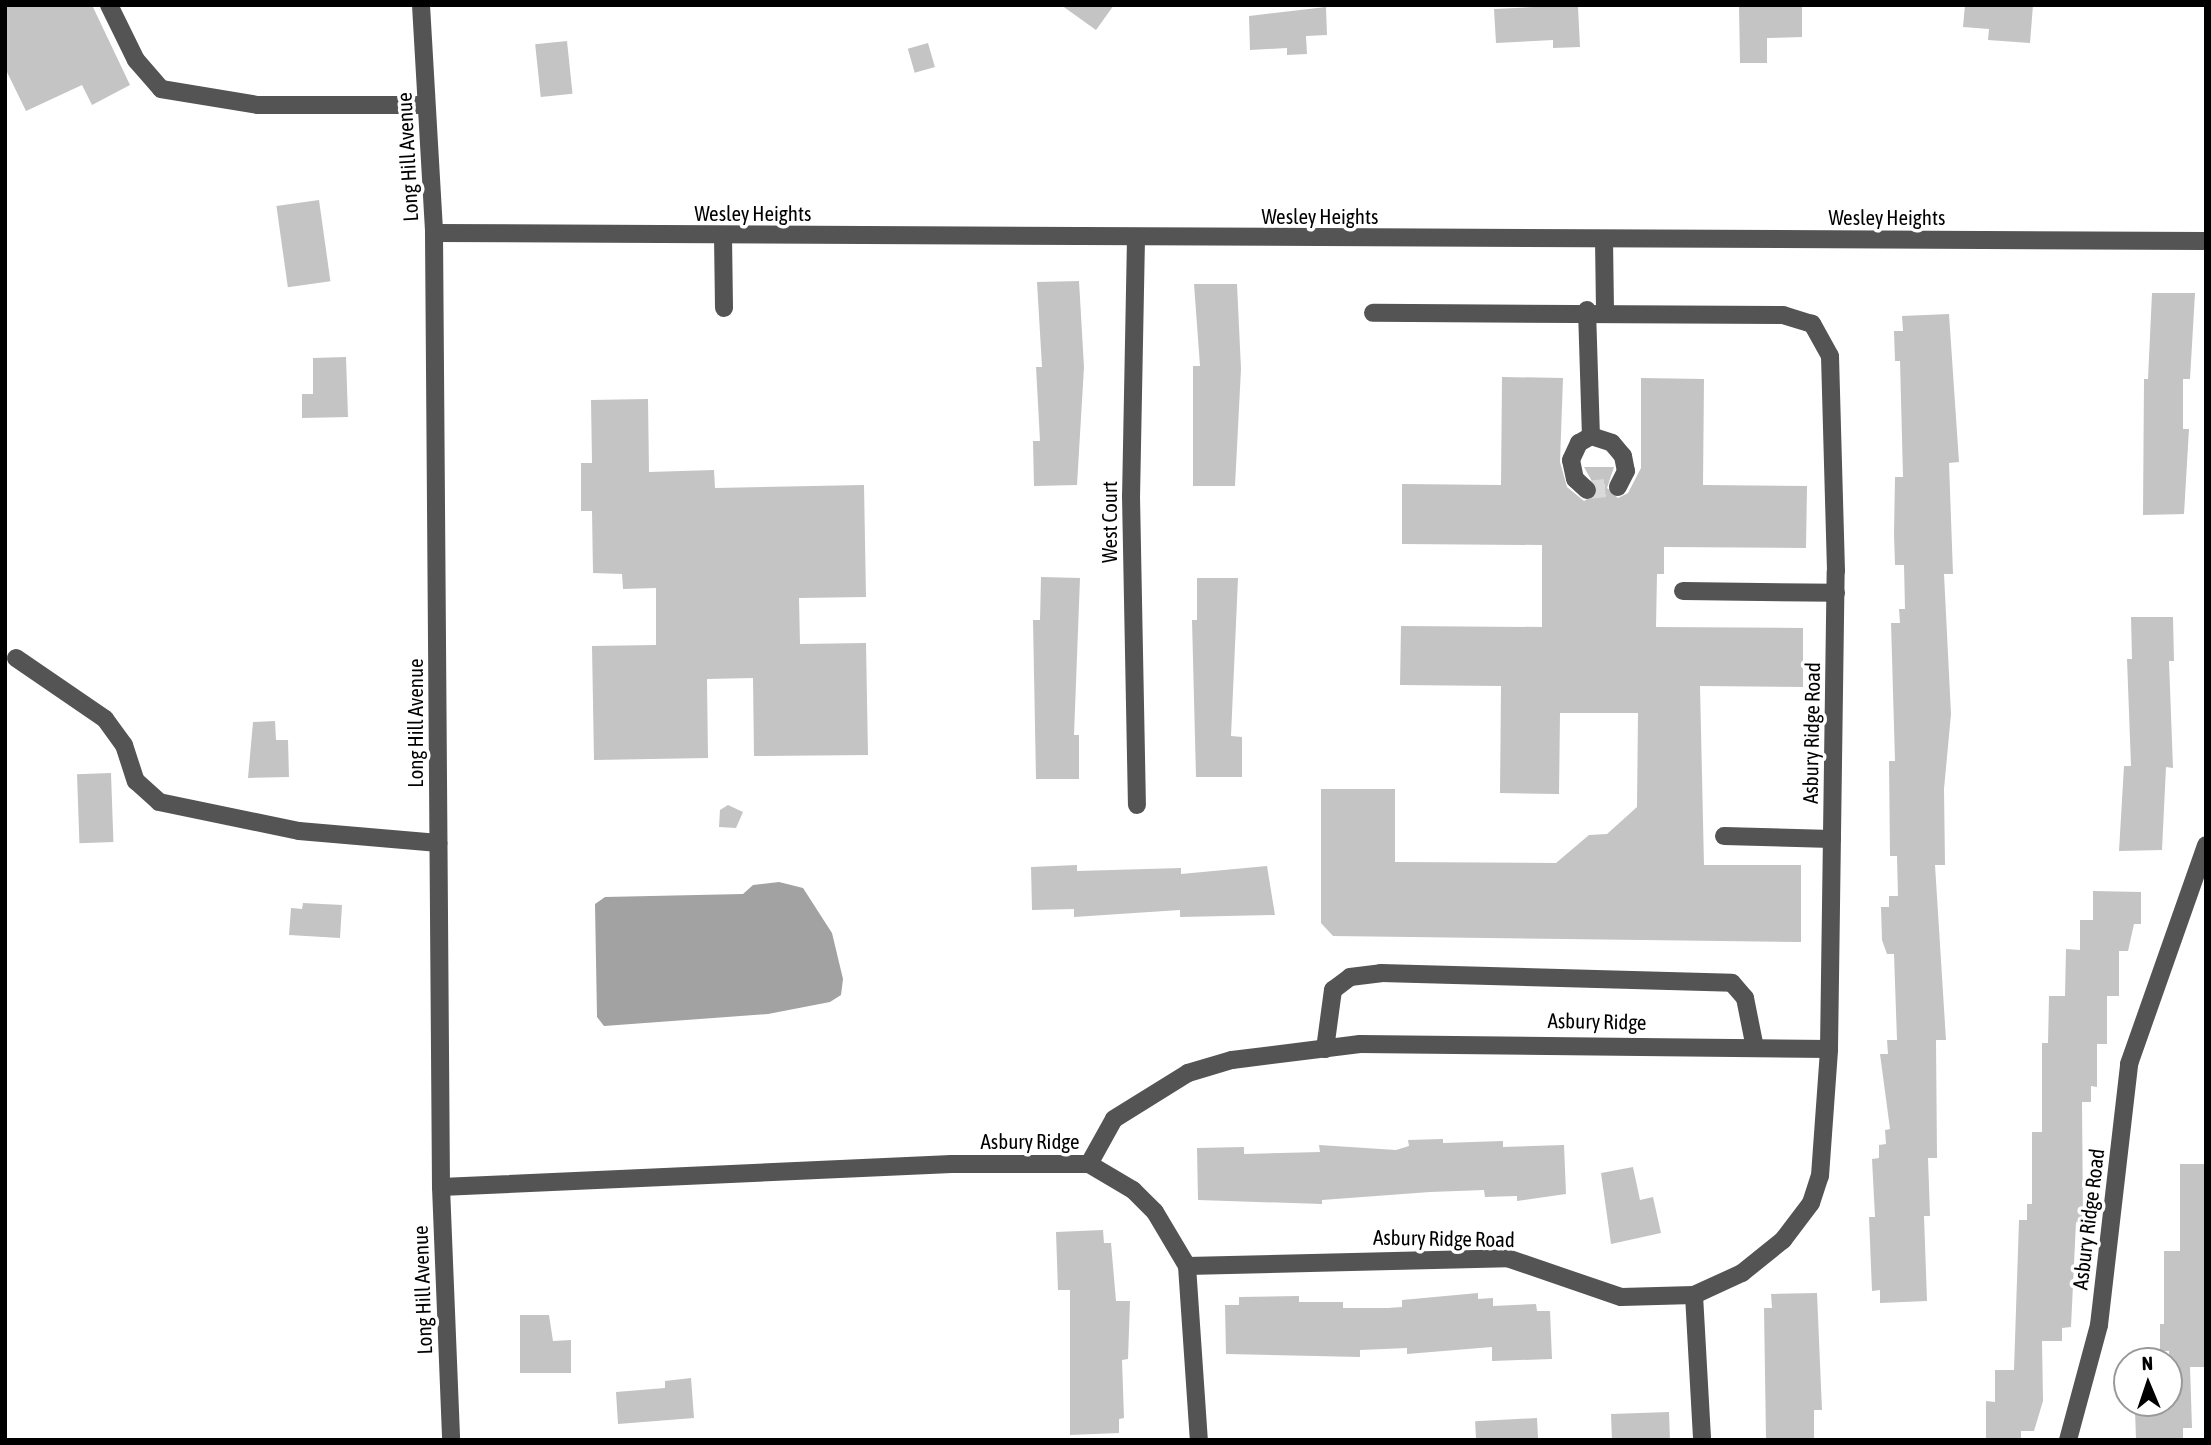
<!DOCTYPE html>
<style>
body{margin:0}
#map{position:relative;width:2211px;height:1445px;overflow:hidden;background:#fff;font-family:"Asap Condensed",sans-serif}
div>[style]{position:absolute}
.water>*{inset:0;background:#a2a2a2}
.building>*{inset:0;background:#c4c4c4;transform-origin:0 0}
.minor-tunnel>*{height:18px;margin-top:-9px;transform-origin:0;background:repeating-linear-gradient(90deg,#d9d9d9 0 18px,transparent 0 27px)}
.minor>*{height:18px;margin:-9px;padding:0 9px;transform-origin:9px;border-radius:9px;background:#545454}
span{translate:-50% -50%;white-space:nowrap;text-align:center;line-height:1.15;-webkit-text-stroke:7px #fff;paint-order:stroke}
.street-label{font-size:21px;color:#000}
.frame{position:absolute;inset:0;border:7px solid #000;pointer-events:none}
.north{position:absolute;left:2113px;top:1347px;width:70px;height:70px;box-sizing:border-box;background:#fff;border:2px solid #999;border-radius:50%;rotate:358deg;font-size:19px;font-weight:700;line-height:28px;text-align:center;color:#000}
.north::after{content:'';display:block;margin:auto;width:24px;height:32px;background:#000;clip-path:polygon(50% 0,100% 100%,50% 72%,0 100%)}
</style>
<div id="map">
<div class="water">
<i style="clip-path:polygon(779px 882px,803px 888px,832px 933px,843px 979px,841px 995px,830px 1002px,768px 1014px,604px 1026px,597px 1017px,595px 904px,605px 897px,743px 894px,753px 885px)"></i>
</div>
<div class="building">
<i style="clip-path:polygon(5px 5px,92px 5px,130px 85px,92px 105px,82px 85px,26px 111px,5px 68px)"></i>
<i style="clip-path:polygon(1061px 5px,1114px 5px,1096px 30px)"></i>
<i style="clip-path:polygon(1802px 5px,1802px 37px,1767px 38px,1767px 63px,1740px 63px,1739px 6px)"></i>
<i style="clip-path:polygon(1965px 5px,2033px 5px,2030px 43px,1988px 40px,1989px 29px,1963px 27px)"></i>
<i style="clip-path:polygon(1554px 6px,1578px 7px,1580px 47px,1553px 48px,1553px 40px,1496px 43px,1494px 9px)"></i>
<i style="clip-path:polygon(1326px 7px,1327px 35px,1306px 36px,1307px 54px,1287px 55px,1287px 48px,1250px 50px,1249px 16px)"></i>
<i style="left:567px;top:41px;width:53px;height:32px;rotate:84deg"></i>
<i style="left:928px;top:43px;width:25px;height:21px;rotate:74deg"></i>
<i style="left:319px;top:200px;width:82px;height:43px;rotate:82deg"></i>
<i style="clip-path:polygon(1079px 281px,1084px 367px,1077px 485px,1034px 486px,1033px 441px,1040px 441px,1036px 367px,1042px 367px,1037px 282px)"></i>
<i style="clip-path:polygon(1194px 284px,1237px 284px,1241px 369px,1235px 486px,1193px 486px,1193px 366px,1200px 366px)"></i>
<i style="clip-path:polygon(2152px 293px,2195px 293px,2190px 379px,2183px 379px,2183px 429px,2189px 429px,2184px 514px,2143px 515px,2144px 379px,2148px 379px)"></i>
<i style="clip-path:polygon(1949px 314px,1959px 462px,1949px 463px,1953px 574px,1944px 574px,1951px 714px,1944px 789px,1945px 865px,1935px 865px,1946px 1040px,1936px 1040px,1937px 1158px,1928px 1158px,1930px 1216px,1924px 1216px,1927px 1301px,1880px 1303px,1880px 1290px,1872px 1291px,1869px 1217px,1875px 1217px,1872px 1159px,1879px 1158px,1879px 1145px,1886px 1144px,1885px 1130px,1890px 1129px,1880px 1054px,1888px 1054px,1887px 1040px,1897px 1040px,1894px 954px,1887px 954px,1882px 940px,1881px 907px,1889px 907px,1889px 896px,1898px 896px,1897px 856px,1890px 856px,1889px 761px,1895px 761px,1891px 623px,1900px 623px,1899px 609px,1905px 609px,1904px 565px,1895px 565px,1894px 534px,1895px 477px,1903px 477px,1900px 361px,1895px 361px,1894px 331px,1903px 331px,1902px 316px)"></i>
<i style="clip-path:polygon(346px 357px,348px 417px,302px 418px,302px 394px,313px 394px,313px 358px)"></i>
<i style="clip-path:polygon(1502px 377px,1563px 378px,1560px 462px,1567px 487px,1584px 501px,1598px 492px,1584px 467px,1614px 467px,1607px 488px,1618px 498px,1628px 493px,1641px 468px,1641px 378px,1704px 379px,1703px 485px,1807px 486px,1806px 548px,1664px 547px,1664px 574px,1657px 574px,1656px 627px,1803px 628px,1803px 687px,1700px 686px,1704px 865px,1801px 865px,1801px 942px,1333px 936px,1321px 923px,1321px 789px,1395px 789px,1395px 862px,1556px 863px,1589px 835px,1607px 834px,1637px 807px,1638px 713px,1560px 713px,1559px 794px,1500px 793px,1501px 686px,1400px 685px,1401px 626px,1542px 627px,1542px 545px,1402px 544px,1402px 484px,1501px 485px)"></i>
<i style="clip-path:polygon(648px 399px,649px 472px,714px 470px,715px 488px,864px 485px,866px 597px,799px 598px,800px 644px,866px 643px,868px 755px,754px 756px,753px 678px,707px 679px,708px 758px,594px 760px,592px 646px,656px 645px,656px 588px,623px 589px,622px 574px,593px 573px,592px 511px,581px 511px,581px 463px,592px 463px,591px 400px)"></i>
<i style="clip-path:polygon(1041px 577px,1080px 578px,1074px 735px,1079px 735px,1079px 779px,1036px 779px,1033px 620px,1040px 620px)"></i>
<i style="clip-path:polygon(1197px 578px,1238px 578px,1231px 736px,1242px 737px,1242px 777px,1196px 777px,1192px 620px,1197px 620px)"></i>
<i style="clip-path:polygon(2131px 617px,2173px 617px,2174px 661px,2169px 661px,2173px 768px,2166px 767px,2162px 850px,2119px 851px,2124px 766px,2131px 766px,2127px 659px,2132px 659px)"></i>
<i style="clip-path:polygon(275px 721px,276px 740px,288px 740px,289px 777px,248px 778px,253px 722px)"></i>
<i style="left:111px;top:773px;width:69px;height:34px;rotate:88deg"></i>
<i style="clip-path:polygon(728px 805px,743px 812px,736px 828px,719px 827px,720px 810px)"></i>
<i style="clip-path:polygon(1077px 865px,1077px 871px,1181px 868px,1181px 874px,1267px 866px,1275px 915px,1180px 917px,1180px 910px,1074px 917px,1074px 909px,1032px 910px,1031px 867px)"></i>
<i style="clip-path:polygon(2093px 891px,2141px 892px,2141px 924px,2134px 924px,2128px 951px,2119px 951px,2119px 996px,2107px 996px,2107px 1044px,2097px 1044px,2097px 1087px,2091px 1086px,2091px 1102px,2082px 1102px,2083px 1223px,2076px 1222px,2071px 1327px,2062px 1328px,2062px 1341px,2042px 1341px,2043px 1401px,2034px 1431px,2021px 1431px,2021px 1440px,1986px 1440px,1986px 1401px,1995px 1402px,1995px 1370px,2014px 1370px,2019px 1220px,2027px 1220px,2027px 1204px,2032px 1204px,2032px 1132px,2042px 1132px,2042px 1043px,2048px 1043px,2049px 996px,2065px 996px,2066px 949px,2080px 950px,2080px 920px,2093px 920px)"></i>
<i style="clip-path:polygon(303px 903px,342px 905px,340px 938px,289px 935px,291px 908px,302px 909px)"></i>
<i style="clip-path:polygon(1443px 1139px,1443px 1143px,1503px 1141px,1503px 1147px,1564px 1145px,1566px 1194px,1517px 1201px,1517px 1196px,1485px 1197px,1484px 1190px,1430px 1192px,1322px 1200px,1322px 1204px,1198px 1200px,1197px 1148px,1244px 1147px,1244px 1154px,1320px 1152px,1319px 1145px,1396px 1150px,1409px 1146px,1408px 1140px)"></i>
<i style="clip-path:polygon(2180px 1164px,2206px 1164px,2206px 1367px,2190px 1367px,2192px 1428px,2183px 1428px,2183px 1440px,2136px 1440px,2135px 1410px,2144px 1410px,2144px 1403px,2169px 1403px,2169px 1351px,2160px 1351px,2160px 1324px,2164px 1324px,2164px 1251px,2180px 1251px)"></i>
<i style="clip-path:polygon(1633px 1167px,1640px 1200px,1653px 1197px,1661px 1233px,1611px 1244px,1601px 1173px)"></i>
<i style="clip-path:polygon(1103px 1230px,1104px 1243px,1111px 1243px,1116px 1301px,1130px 1301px,1128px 1359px,1122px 1360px,1124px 1418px,1119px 1419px,1119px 1433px,1070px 1435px,1070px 1290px,1058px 1290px,1056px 1232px)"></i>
<i style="clip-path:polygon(1478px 1293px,1478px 1299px,1493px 1298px,1493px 1306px,1536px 1304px,1537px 1311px,1550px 1311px,1552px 1359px,1492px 1361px,1492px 1347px,1407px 1354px,1407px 1348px,1360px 1350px,1360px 1357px,1226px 1354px,1225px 1305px,1239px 1305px,1239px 1297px,1299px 1296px,1299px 1302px,1343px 1302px,1343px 1308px,1388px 1308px,1402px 1307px,1402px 1300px)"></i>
<i style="clip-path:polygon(1817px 1293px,1822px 1410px,1814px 1410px,1814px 1440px,1766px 1440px,1764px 1308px,1772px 1308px,1771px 1294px)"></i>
<i style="clip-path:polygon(520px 1315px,549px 1315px,553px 1341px,571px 1340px,571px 1373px,520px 1373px)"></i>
<i style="clip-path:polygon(691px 1378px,694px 1418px,618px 1424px,616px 1392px,665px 1388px,665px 1381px)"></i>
<i style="left:1669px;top:1412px;width:28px;height:58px;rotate:88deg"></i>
<i style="left:1537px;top:1418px;width:22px;height:62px;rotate:87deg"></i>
</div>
<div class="minor-tunnel">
<i style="left:1587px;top:490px;width:31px;rotate:-6deg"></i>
</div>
<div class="minor">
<i style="left:109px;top:5px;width:61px;rotate:63.9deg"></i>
<i style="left:136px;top:60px;width:38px;rotate:49deg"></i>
<i style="left:161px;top:89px;width:98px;rotate:9.4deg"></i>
<i style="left:258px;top:105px;width:168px"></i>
<i style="left:421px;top:5px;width:228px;rotate:86.7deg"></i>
<i style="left:434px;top:233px;width:954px;rotate:89.58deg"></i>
<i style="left:441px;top:1187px;width:253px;rotate:87.7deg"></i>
<i style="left:434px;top:233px;width:1772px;rotate:0.26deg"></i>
<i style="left:723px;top:236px;width:72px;rotate:89.2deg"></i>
<i style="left:1136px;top:238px;width:258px;rotate:91.1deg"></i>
<i style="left:1131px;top:496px;width:309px;rotate:88.9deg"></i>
<i style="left:1604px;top:239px;width:71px;rotate:89.2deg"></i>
<i style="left:1587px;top:310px;width:126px;rotate:88.2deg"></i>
<i style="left:1587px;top:490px;width:16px;rotate:-137deg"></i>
<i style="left:1575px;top:479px;width:19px;rotate:-102deg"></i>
<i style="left:1571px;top:460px;width:19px;rotate:-65deg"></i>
<i style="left:1579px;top:443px;width:14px;rotate:-30deg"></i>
<i style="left:1591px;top:436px;width:22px;rotate:18deg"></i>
<i style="left:1612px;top:443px;width:17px;rotate:50deg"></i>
<i style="left:1623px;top:456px;width:15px;rotate:79deg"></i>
<i style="left:1626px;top:471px;width:18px;rotate:117deg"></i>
<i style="left:1683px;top:591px;width:153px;rotate:0.7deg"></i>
<i style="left:16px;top:658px;width:108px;rotate:34.4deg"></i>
<i style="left:105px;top:719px;width:32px;rotate:54deg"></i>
<i style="left:124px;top:745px;width:38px;rotate:72deg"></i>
<i style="left:136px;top:781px;width:31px;rotate:42deg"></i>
<i style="left:159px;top:802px;width:143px;rotate:11.7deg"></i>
<i style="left:299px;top:831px;width:140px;rotate:4.9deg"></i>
<i style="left:1724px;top:836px;width:108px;rotate:1.6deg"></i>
<i style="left:1325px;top:1049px;width:60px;rotate:-82.3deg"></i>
<i style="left:1333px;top:990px;width:21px;rotate:-37deg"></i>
<i style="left:1350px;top:977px;width:31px;rotate:-7deg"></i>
<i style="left:1381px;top:973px;width:351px;rotate:1.6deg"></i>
<i style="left:1732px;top:983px;width:20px;rotate:49deg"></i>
<i style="left:1745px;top:998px;width:51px;rotate:78.7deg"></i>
<i style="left:1089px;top:1164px;width:51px;rotate:30.6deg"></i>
<i style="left:1133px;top:1190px;width:31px;rotate:45deg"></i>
<i style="left:1155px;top:1212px;width:63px;rotate:59.3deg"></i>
<i style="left:1187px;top:1266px;width:174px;rotate:86.1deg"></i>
<i style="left:441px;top:1187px;width:511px;rotate:-2.58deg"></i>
<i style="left:951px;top:1164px;width:138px"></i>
<i style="left:1089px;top:1164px;width:51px;rotate:-60.9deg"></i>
<i style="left:1114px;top:1119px;width:87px;rotate:-31.9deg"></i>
<i style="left:1188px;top:1073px;width:46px;rotate:-16.5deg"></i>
<i style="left:1232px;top:1060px;width:129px;rotate:-7.1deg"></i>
<i style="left:1360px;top:1044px;width:469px;rotate:0.6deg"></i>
<i style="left:1187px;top:1266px;width:320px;rotate:-1.4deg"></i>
<i style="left:1507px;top:1258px;width:120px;rotate:18.9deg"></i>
<i style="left:1621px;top:1297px;width:73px;rotate:-1.6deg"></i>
<i style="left:1694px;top:1295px;width:53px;rotate:-24.6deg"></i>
<i style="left:1742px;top:1273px;width:53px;rotate:-38.8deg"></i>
<i style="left:1783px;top:1240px;width:46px;rotate:-52.9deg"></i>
<i style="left:1811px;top:1203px;width:28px;rotate:-72deg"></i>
<i style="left:1820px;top:1176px;width:127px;rotate:-85.9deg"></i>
<i style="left:1829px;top:1049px;width:478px;rotate:-89.2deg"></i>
<i style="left:1836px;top:571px;width:215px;rotate:-91.6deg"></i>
<i style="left:1830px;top:356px;width:37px;rotate:-119deg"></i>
<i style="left:1812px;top:324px;width:30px;rotate:-163deg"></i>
<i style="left:1783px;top:315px;width:410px;rotate:-179.7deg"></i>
<i style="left:1694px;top:1295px;width:145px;rotate:86.8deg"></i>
<i style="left:2068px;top:1440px;width:119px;rotate:-74.9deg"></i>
<i style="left:2099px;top:1325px;width:263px;rotate:-83.4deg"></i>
<i style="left:2129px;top:1064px;width:232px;rotate:-70.6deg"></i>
</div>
<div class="street-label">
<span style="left:407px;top:157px;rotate:-93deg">Long Hill Avenue</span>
<span style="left:753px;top:213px">Wesley Heights</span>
<span style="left:1320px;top:216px">Wesley Heights</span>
<span style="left:1887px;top:217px">Wesley Heights</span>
<span style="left:1109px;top:522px;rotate:-90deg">West Court</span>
<span style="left:415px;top:723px;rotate:-90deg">Long Hill Avenue</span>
<span style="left:1811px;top:733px;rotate:-89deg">Asbury Ridge Road</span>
<span style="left:1597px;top:1021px;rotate:1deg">Asbury Ridge</span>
<span style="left:1030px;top:1141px">Asbury Ridge</span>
<span style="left:2088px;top:1219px;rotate:-83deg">Asbury Ridge Road</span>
<span style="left:1444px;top:1238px;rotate:1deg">Asbury Ridge Road</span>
<span style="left:422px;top:1290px;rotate:-92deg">Long Hill Avenue</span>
</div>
<div class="frame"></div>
<div class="north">N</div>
</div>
